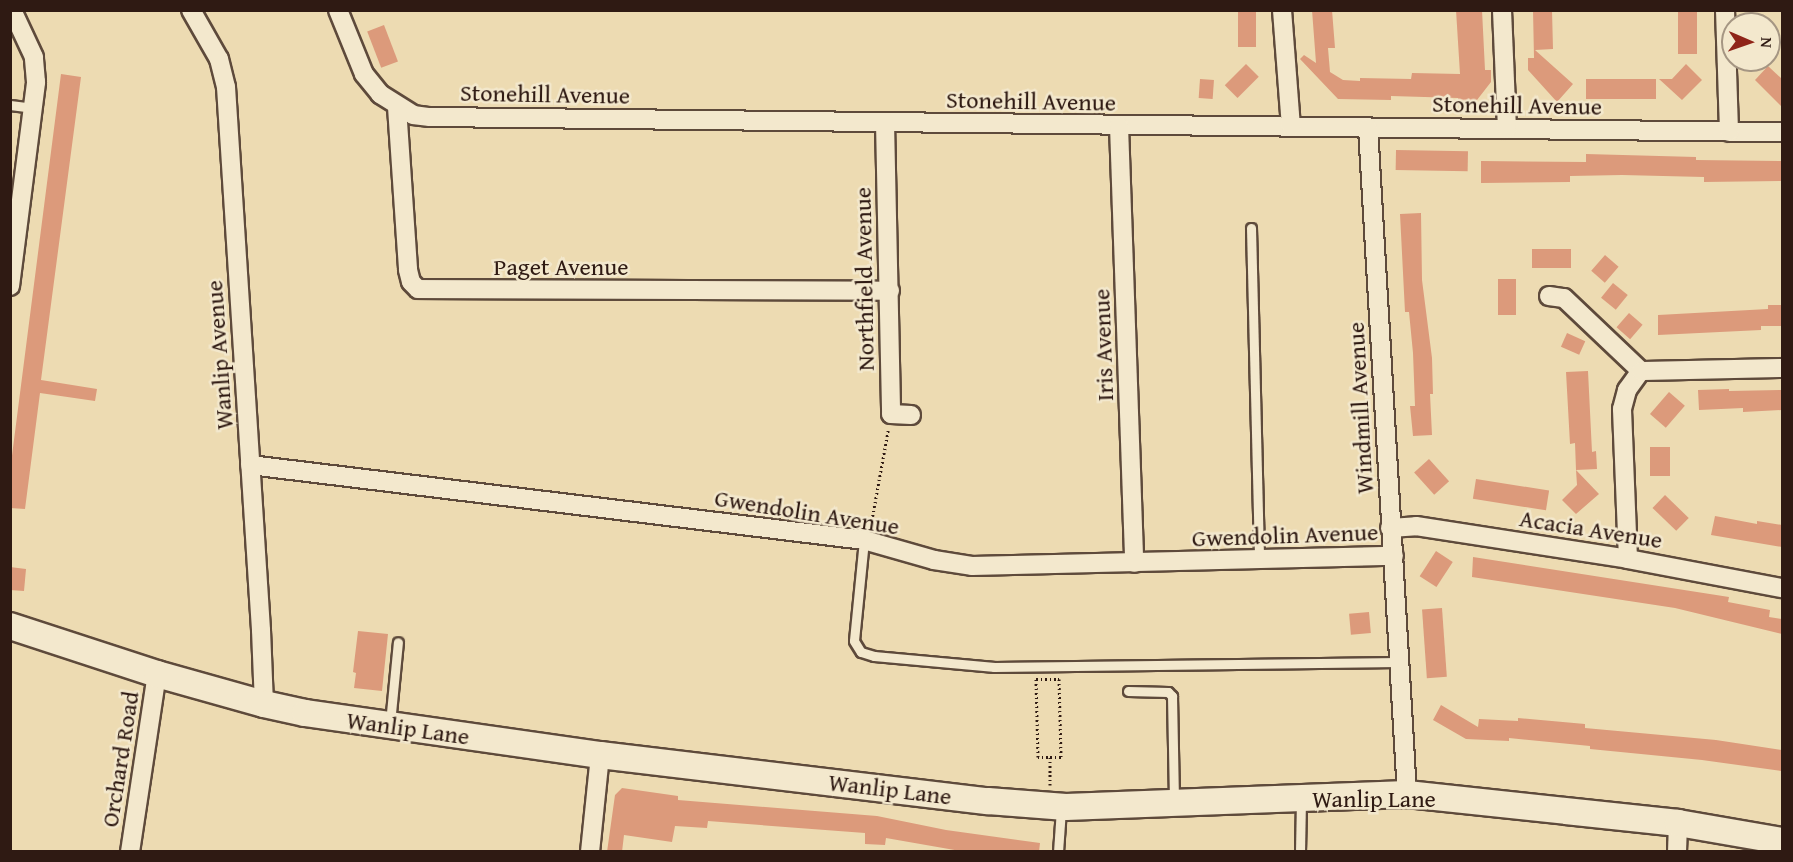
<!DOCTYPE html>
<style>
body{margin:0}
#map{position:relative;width:1793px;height:862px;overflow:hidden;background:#eddbb2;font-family:"Gentium Book Plus",serif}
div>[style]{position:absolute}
.building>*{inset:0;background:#dc9a7b;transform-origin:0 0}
.path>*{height:3px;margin-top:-1.5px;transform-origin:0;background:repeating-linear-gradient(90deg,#2f1a13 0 1.5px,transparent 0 4.5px)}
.roads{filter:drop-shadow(2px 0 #5e4a3b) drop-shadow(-2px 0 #5e4a3b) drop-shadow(0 2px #5e4a3b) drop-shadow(0 -2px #5e4a3b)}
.lane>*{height:9px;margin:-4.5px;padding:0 4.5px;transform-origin:4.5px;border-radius:4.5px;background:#f3e8cd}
.street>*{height:18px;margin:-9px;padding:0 9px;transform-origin:9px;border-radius:9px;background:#f3e8cd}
.secondary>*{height:26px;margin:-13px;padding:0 13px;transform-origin:13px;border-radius:13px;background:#f3e8cd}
span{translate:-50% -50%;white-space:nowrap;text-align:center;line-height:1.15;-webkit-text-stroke:5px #f3e8cd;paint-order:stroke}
.street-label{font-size:24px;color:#2f1a13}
.frame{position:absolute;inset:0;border:12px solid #2f1a13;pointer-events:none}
.north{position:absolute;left:1721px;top:12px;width:60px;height:60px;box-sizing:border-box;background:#f3e8cd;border:2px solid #a59683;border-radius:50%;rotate:92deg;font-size:16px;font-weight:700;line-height:24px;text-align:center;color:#2f1a13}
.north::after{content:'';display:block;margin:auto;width:21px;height:27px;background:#8f2418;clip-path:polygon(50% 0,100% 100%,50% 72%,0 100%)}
</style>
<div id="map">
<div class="building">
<i style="left:1238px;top:10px;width:18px;height:37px"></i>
<i style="clip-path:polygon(1312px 10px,1332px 10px,1335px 48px,1328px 48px,1330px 72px,1343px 80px,1360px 81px,1360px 78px,1411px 79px,1412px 73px,1460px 74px,1456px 10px,1482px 10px,1485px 70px,1491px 70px,1491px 82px,1477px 100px,1468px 103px,1458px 103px,1458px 98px,1391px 96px,1391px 100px,1338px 99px,1300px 59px,1304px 55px,1316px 63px)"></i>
<i style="clip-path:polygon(1533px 10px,1552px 10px,1553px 49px,1535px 50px,1573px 84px,1557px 102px,1528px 70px,1528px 58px,1534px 58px)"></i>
<i style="left:1678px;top:10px;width:19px;height:44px"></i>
<i style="left:384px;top:25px;width:39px;height:18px;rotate:69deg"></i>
<i style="left:1246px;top:64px;width:18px;height:30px;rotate:45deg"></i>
<i style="clip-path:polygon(1686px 64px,1702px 80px,1682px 100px,1659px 79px,1672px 79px)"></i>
<i style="clip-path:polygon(1768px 66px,1782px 79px,1782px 107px,1755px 80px)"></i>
<i style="clip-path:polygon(61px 74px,81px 77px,41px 380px,97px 389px,95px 401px,40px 393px,25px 509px,10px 508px,10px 471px)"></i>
<i style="left:1200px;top:79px;width:14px;height:19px;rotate:4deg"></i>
<i style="left:1586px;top:79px;width:70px;height:20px"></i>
<i style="left:1396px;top:150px;width:72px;height:20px;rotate:1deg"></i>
<i style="clip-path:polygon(1586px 154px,1696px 157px,1696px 160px,1781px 161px,1781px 181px,1704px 182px,1704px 177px,1622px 175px,1570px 176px,1570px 182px,1481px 183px,1481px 161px,1586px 162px)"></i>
<i style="clip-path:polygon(1421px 213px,1422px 280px,1432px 358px,1433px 394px,1430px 394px,1432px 435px,1413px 436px,1410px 406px,1415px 406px,1413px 353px,1409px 312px,1405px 312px,1400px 214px)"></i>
<i style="left:1532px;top:249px;width:39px;height:19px"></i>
<i style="left:1605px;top:255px;width:18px;height:21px;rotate:41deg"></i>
<i style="left:1498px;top:279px;width:18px;height:36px"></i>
<i style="left:1613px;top:283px;width:19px;height:19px;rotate:39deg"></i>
<i style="clip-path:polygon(1768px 305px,1782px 305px,1782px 326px,1761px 326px,1761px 330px,1658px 335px,1658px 315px,1768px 309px)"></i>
<i style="left:1629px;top:313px;width:18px;height:19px;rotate:41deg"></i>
<i style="left:1567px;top:333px;width:20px;height:15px;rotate:24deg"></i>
<i style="clip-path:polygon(1588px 371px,1592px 452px,1596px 451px,1597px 469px,1576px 470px,1575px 443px,1570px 444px,1566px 372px)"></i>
<i style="clip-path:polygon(1729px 389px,1729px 391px,1782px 390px,1782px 410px,1743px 412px,1743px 408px,1699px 410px,1698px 390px)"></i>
<i style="left:1669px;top:392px;width:21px;height:29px;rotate:41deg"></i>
<i style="left:1650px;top:447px;width:20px;height:29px"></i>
<i style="left:1429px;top:459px;width:30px;height:20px;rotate:48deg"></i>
<i style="clip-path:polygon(1576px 470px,1599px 494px,1576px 514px,1562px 500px,1577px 485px)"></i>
<i style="left:1476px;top:479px;width:74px;height:20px;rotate:9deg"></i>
<i style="left:1665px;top:495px;width:33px;height:18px;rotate:44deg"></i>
<i style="clip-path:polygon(1715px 516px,1757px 524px,1757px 521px,1782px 525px,1782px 547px,1711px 535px)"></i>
<i style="left:1436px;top:551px;width:20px;height:30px;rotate:33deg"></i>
<i style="clip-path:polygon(1473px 557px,1729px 597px,1728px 602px,1770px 610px,1769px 617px,1782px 619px,1782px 634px,1675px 608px,1472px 577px)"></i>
<i style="clip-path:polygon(10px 567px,26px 569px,24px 591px,10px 590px)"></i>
<i style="left:1442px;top:608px;width:69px;height:20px;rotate:86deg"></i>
<i style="left:1369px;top:612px;width:21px;height:20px;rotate:85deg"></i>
<i style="clip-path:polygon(358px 631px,388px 634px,382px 691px,354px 688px,356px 673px,353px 672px)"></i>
<i style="clip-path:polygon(1441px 705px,1478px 727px,1479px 719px,1518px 721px,1518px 718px,1585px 724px,1585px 728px,1716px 740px,1782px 750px,1781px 771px,1702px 760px,1590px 749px,1590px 746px,1509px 738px,1509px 741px,1466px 739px,1433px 720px)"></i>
<i style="clip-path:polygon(622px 788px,678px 796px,678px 800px,877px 816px,946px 830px,1040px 843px,1039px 852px,966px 852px,886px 838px,885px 845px,865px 844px,865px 833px,708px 821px,707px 828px,675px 826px,672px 842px,624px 835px,622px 852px,607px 852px,615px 795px)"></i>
</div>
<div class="path">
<i style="left:871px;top:525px;width:96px;rotate:-79.7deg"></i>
<i style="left:1036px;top:679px;width:23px"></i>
<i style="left:1059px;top:679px;width:78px;rotate:88.5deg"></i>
<i style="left:1061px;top:757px;width:23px;rotate:180deg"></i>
<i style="left:1038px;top:757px;width:78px;rotate:-91.5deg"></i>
<i style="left:1050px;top:757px;width:28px;rotate:90deg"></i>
</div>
<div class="roads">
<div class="lane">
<i style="left:10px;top:105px;width:24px;rotate:7deg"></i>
<i style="left:1251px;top:228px;width:332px;rotate:88.6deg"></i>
<i style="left:864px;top:540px;width:101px;rotate:95.7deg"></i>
<i style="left:854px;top:641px;width:13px;rotate:58deg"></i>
<i style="left:861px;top:652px;width:14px;rotate:17deg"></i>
<i style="left:874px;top:656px;width:121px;rotate:5.2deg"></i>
<i style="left:994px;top:667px;width:405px;rotate:-0.7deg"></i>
<i style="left:1128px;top:691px;width:40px;rotate:1.4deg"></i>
<i style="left:1168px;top:692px;width:6px;rotate:45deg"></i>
<i style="left:1172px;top:696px;width:105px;rotate:88.9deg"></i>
<i style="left:390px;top:723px;width:81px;rotate:-84.4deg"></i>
<i style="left:1058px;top:852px;width:43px;rotate:-86deg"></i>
<i style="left:1300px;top:852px;width:52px;rotate:-88.9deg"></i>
</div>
<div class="street">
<i style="left:191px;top:10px;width:56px;rotate:60.3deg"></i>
<i style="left:219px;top:59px;width:29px;rotate:76deg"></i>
<i style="left:226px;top:87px;width:544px;rotate:86.31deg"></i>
<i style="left:261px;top:630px;width:74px;rotate:87.7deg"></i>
<i style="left:338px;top:10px;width:69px;rotate:67.9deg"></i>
<i style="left:364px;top:74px;width:26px;rotate:51deg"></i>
<i style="left:380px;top:94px;width:39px;rotate:32deg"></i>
<i style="left:413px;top:115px;width:17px;rotate:7deg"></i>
<i style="left:430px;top:117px;width:1352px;rotate:0.64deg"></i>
<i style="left:1282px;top:10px;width:117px;rotate:85.6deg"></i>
<i style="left:1502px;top:10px;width:119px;rotate:87.6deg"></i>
<i style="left:1725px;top:10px;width:122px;rotate:88.1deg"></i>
<i style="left:397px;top:107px;width:163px;rotate:86.1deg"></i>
<i style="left:408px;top:270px;width:12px;rotate:76deg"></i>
<i style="left:411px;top:282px;width:10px;rotate:45deg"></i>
<i style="left:418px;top:289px;width:472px;rotate:0.2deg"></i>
<i style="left:885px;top:122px;width:292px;rotate:88.8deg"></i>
<i style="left:891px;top:414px;width:20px;rotate:3deg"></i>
<i style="left:1119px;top:126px;width:437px;rotate:88deg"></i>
<i style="left:1368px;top:128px;width:667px;rotate:86.65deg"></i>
<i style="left:10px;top:286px;width:206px;rotate:-82.7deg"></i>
<i style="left:36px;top:82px;width:25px;rotate:-95deg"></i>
<i style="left:34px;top:57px;width:52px;rotate:-115.1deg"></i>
<i style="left:1549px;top:296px;width:15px;rotate:8deg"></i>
<i style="left:1564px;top:298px;width:106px;rotate:43.5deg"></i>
<i style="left:250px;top:465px;width:619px;rotate:6.96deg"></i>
<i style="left:864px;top:540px;width:73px;rotate:15.9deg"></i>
<i style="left:934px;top:560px;width:38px;rotate:9deg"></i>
<i style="left:972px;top:566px;width:422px;rotate:-1.4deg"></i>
<i style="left:1390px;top:528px;width:26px;rotate:-4deg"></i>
<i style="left:1416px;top:526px;width:215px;rotate:8.8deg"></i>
<i style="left:1628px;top:559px;width:157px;rotate:10.7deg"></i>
<i style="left:1628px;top:559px;width:150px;rotate:-92.3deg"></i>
<i style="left:1622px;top:409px;width:20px;rotate:-75deg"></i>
<i style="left:1627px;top:390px;width:24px;rotate:-54deg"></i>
<i style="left:1641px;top:371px;width:141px;rotate:-1.2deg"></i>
<i style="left:130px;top:852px;width:180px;rotate:-81.4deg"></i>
<i style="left:590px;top:852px;width:98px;rotate:-84.1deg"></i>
<i style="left:1677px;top:852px;width:29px;rotate:-88deg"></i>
</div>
<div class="secondary">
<i style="left:10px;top:626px;width:155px;rotate:18.1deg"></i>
<i style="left:157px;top:674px;width:111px;rotate:15.7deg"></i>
<i style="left:264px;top:704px;width:42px;rotate:12.4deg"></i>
<i style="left:305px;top:713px;width:298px;rotate:8.1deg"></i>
<i style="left:600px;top:755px;width:391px;rotate:6.8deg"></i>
<i style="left:988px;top:801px;width:78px;rotate:4.4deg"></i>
<i style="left:1066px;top:807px;width:341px;rotate:-2.2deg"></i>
<i style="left:1407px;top:794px;width:273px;rotate:6.1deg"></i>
<i style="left:1678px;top:823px;width:106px;rotate:9.8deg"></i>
</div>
</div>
<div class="street-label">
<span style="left:545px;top:94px;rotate:1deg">Stonehill Avenue</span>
<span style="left:1031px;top:101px;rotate:1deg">Stonehill Avenue</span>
<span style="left:1517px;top:105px;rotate:1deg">Stonehill Avenue</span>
<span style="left:561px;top:267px">Paget Avenue</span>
<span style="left:864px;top:279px;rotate:-91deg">Northfield Avenue</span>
<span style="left:1103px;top:345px;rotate:-92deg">Iris Avenue</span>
<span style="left:219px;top:355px;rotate:-94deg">Wanlip Avenue</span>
<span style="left:1360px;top:408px;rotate:-93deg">Windmill Avenue</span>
<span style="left:807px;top:512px;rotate:9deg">Gwendolin Avenue</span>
<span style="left:1591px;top:529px;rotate:9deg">Acacia Avenue</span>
<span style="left:1285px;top:535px;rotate:-2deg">Gwendolin Avenue</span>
<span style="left:408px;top:728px;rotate:8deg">Wanlip Lane</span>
<span style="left:120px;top:759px;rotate:-81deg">Orchard Road</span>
<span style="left:890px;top:789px;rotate:7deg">Wanlip Lane</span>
<span style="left:1374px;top:799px">Wanlip Lane</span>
</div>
<div class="frame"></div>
<div class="north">N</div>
</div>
